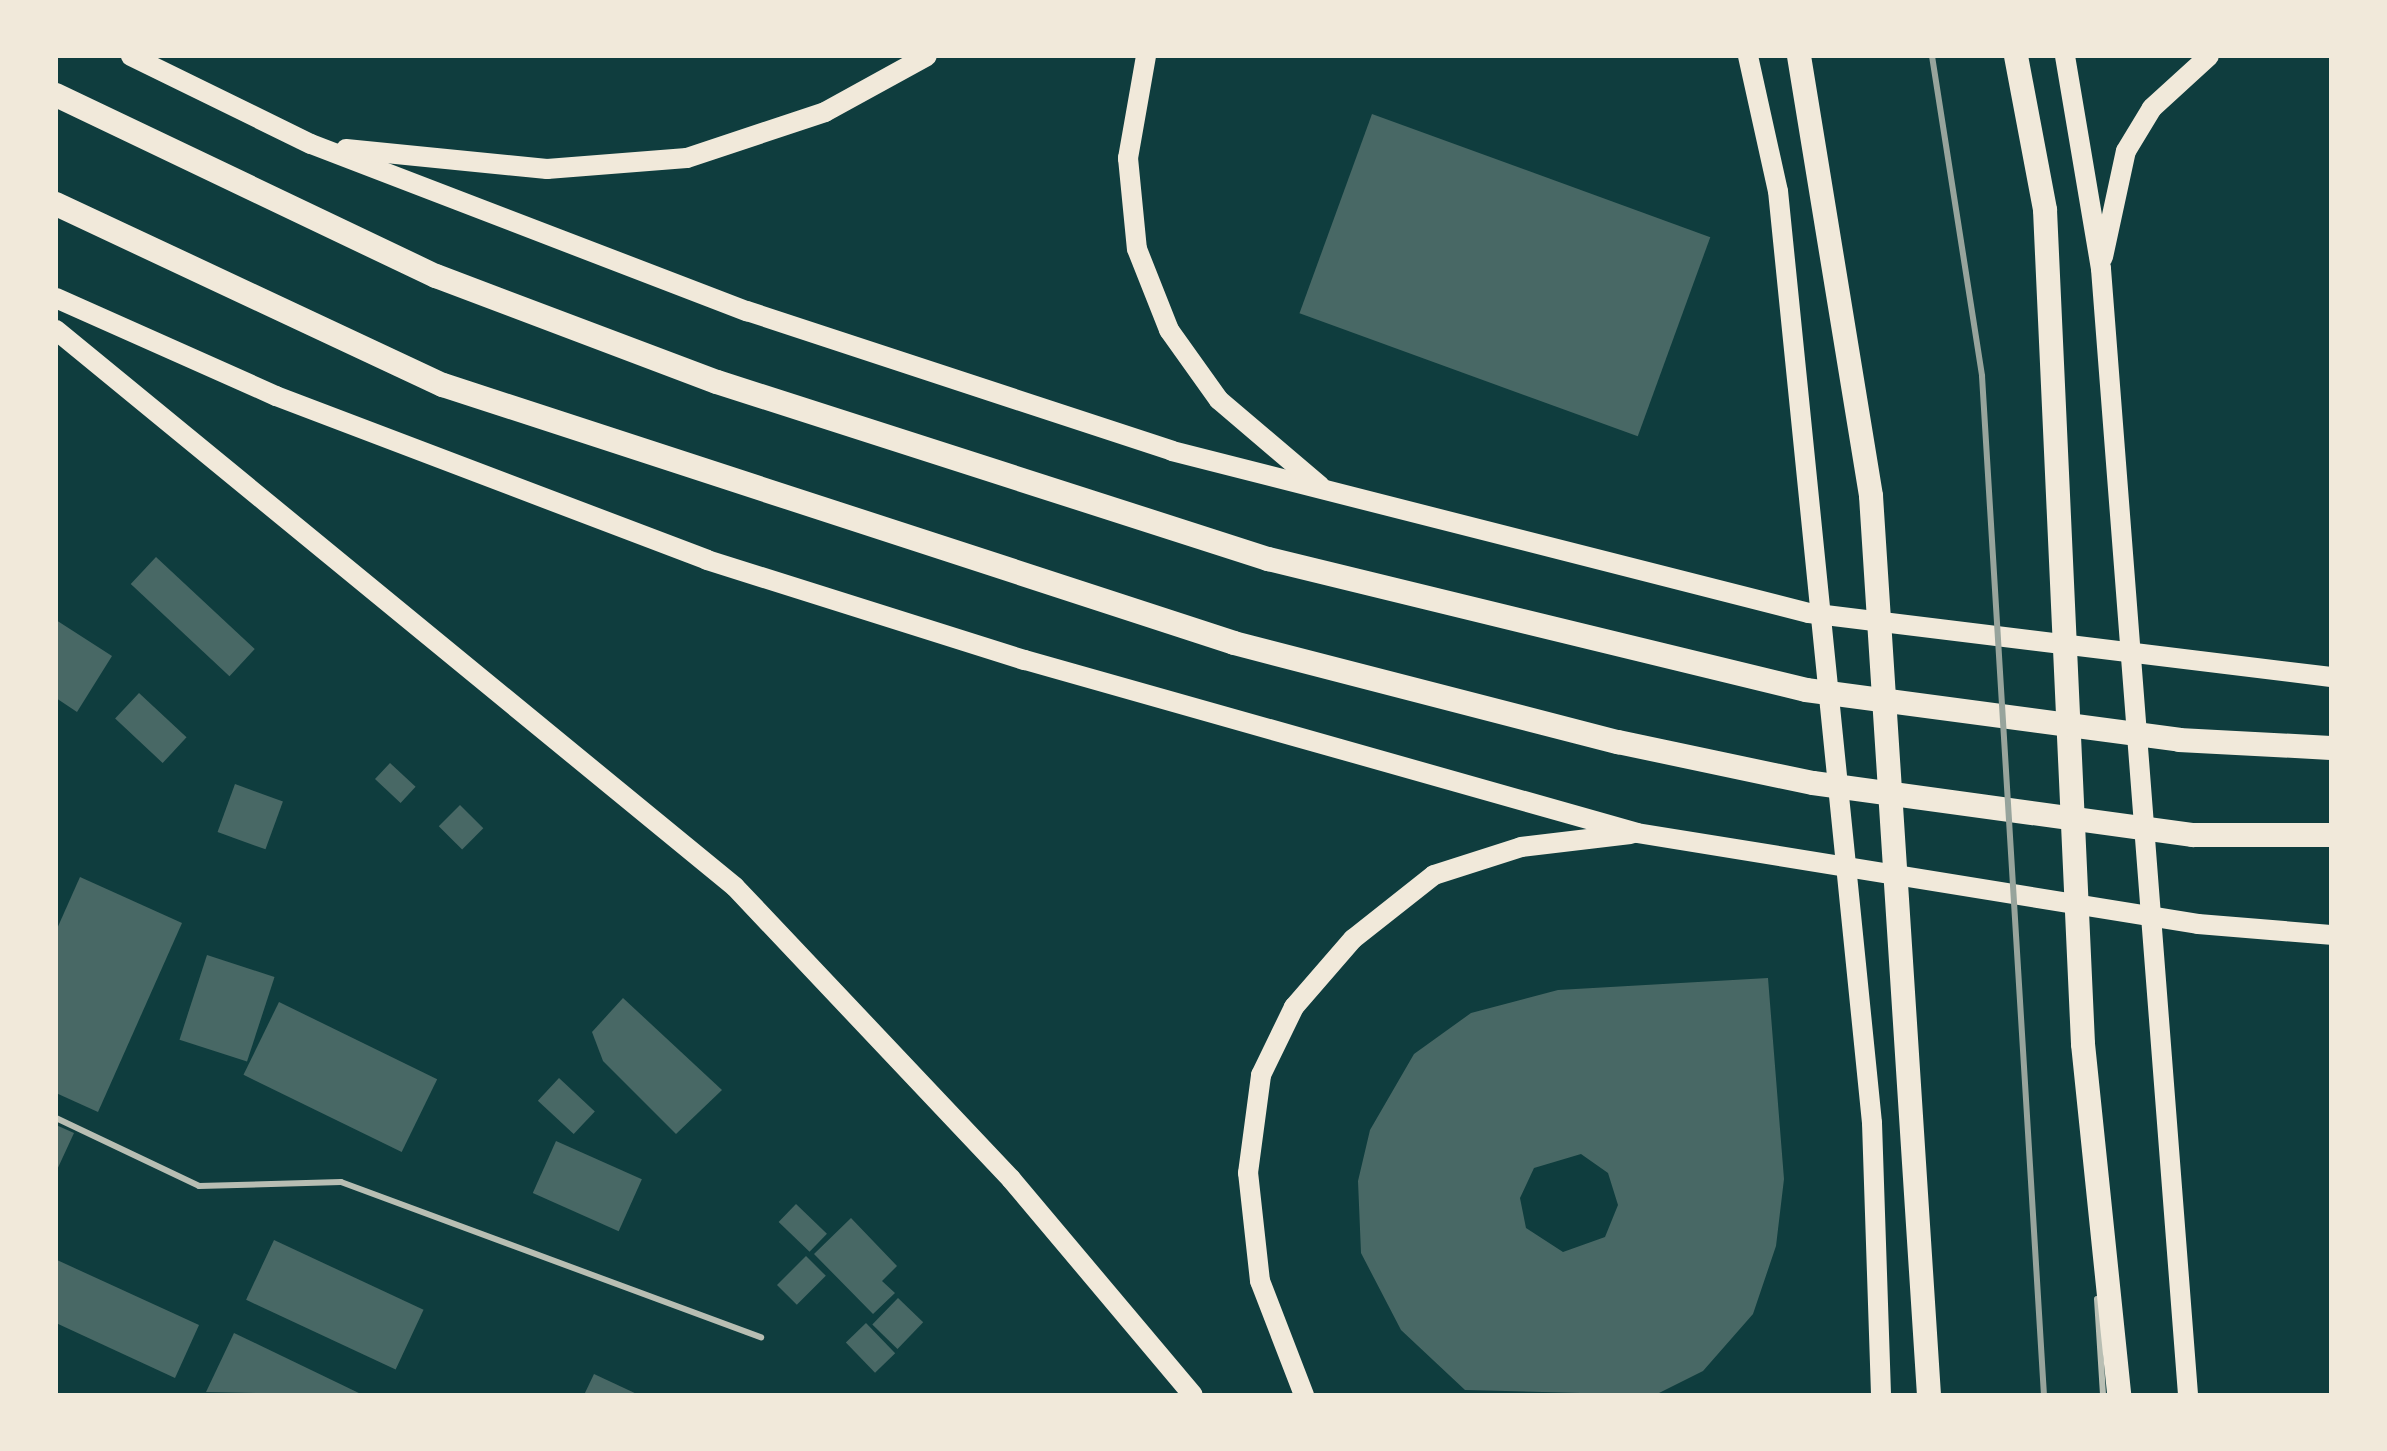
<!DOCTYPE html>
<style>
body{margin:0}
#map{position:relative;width:2387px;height:1451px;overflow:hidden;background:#0f3d3e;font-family:"Space Grotesk",sans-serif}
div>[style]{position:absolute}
.building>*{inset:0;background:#486865;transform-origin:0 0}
.service>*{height:6px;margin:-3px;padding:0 3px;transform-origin:3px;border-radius:3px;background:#b8beb3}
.primary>*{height:20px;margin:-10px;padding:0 10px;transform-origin:10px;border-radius:10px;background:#f1e9da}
.motorway>*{height:24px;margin:-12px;padding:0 12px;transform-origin:12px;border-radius:12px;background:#f1e9da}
.rail>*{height:6px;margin:-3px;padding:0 3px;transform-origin:3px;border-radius:3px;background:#97a49c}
span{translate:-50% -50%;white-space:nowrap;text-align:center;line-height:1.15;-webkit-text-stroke:8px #f1e9da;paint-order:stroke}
.frame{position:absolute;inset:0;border:58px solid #f1e9da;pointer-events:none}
</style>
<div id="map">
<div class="building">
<i style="left:1372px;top:114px;width:360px;height:212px;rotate:20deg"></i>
<i style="left:156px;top:557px;width:135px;height:37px;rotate:43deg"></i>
<i style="clip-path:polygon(56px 620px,112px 656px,77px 712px,56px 698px)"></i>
<i style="left:139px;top:693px;width:65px;height:35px;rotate:43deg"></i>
<i style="left:390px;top:763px;width:35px;height:22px;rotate:43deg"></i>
<i style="left:235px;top:784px;width:51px;height:51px;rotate:20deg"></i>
<i style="left:460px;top:805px;width:33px;height:30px;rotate:45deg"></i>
<i style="clip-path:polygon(80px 877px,182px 923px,98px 1112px,56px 1093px,56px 931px)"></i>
<i style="left:207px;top:955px;width:71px;height:89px;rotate:18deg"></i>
<i style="clip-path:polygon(evenodd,1768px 978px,1784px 1179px,1776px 1246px,1753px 1314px,1703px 1371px,1655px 1395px,1465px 1390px,1401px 1330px,1361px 1253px,1358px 1181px,1370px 1130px,1414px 1054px,1471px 1013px,1558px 990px,1768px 978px,1581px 1154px,1608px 1173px,1618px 1205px,1605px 1237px,1563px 1252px,1526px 1228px,1520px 1198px,1534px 1168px,1581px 1154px)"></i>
<i style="clip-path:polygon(623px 998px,722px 1090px,676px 1134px,603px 1061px,592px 1032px)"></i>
<i style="left:279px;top:1002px;width:176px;height:81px;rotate:26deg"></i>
<i style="left:559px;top:1078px;width:49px;height:31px;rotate:43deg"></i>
<i style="clip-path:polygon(56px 1125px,74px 1133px,56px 1172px)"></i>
<i style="left:556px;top:1141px;width:94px;height:57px;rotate:24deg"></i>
<i style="left:796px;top:1204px;width:43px;height:25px;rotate:44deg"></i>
<i style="clip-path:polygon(851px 1218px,897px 1266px,882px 1281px,895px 1293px,873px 1314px,814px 1254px)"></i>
<i style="left:274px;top:1240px;width:165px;height:66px;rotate:25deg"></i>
<i style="left:806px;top:1256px;width:28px;height:41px;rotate:45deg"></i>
<i style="clip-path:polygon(57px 1260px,199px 1325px,175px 1378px,56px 1323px)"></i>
<i style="left:898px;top:1298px;width:35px;height:37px;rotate:44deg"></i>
<i style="left:866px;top:1323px;width:42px;height:28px;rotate:46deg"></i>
<i style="clip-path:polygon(234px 1333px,363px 1395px,206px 1392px)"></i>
<i style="clip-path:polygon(594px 1374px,639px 1395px,584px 1395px)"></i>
</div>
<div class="service">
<i style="left:56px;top:1118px;width:158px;rotate:25.4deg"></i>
<i style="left:199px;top:1186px;width:142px;rotate:-1.6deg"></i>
<i style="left:341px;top:1182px;width:448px;rotate:20.3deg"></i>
<i style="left:2097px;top:1299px;width:96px;rotate:86.4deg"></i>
</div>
<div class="primary">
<i style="left:131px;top:56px;width:200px;rotate:26.1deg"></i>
<i style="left:311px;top:144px;width:467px;rotate:21deg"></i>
<i style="left:747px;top:311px;width:447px;rotate:18.2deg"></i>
<i style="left:1172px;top:451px;width:657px;rotate:14.27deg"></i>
<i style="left:1809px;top:613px;width:526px;rotate:6.99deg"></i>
<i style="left:1146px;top:56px;width:104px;rotate:100deg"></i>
<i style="left:1128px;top:158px;width:91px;rotate:84.4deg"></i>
<i style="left:1137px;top:249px;width:87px;rotate:68.4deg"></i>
<i style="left:1169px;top:330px;width:86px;rotate:54.5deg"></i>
<i style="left:1219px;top:400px;width:133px;rotate:40.4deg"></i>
<i style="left:1748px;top:56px;width:138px;rotate:77.5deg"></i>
<i style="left:1778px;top:191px;width:937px;rotate:84.24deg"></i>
<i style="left:1872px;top:1123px;width:272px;rotate:88.1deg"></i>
<i style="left:2065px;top:56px;width:216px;rotate:80.4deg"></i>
<i style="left:2101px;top:269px;width:1129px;rotate:85.58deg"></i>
<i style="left:346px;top:149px;width:202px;rotate:5.7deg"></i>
<i style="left:547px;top:169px;width:140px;rotate:-4.5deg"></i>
<i style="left:687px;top:158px;width:145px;rotate:-18.4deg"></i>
<i style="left:825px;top:112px;width:116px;rotate:-28.8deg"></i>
<i style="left:2103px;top:257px;width:108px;rotate:-77.8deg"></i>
<i style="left:2126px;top:151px;width:50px;rotate:-58.8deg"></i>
<i style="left:2152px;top:108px;width:77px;rotate:-42.4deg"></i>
<i style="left:56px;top:298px;width:241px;rotate:24deg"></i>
<i style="left:276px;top:396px;width:461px;rotate:20.8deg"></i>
<i style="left:707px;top:560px;width:333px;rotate:17.5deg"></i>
<i style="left:1025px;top:660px;width:636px;rotate:15.78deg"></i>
<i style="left:1637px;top:833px;width:568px;rotate:9.21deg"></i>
<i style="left:2198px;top:924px;width:133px;rotate:4.7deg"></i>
<i style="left:56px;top:330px;width:878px;rotate:39.36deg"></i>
<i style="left:735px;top:887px;width:402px;rotate:46.6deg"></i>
<i style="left:1011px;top:1179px;width:282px;rotate:49.9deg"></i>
<i style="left:1304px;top:1395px;width:122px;rotate:-111.1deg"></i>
<i style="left:1260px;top:1281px;width:109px;rotate:-96.3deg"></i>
<i style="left:1248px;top:1173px;width:99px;rotate:-82.4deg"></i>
<i style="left:1261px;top:1075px;width:76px;rotate:-64.1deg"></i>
<i style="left:1294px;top:1007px;width:90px;rotate:-49.1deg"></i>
<i style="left:1353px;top:939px;width:103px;rotate:-38.3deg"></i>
<i style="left:1434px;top:875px;width:91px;rotate:-17.8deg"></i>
<i style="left:1521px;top:847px;width:110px;rotate:-6.8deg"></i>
</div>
<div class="motorway">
<i style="left:1799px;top:56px;width:446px;rotate:80.7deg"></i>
<i style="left:1871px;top:496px;width:901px;rotate:86.31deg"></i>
<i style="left:2016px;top:56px;width:157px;rotate:79.3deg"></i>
<i style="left:2045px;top:210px;width:835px;rotate:87.39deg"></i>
<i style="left:2083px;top:1044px;width:353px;rotate:84.1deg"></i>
<i style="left:56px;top:95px;width:421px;rotate:25.5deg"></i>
<i style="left:436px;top:276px;width:300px;rotate:20.7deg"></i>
<i style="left:717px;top:382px;width:579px;rotate:17.81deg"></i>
<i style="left:1268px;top:559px;width:554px;rotate:13.68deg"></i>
<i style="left:1806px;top:690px;width:376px;rotate:7.6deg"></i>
<i style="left:2179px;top:740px;width:152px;rotate:3deg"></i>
<i style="left:56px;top:204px;width:427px;rotate:25.1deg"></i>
<i style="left:443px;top:385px;width:832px;rotate:18.06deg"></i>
<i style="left:1234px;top:643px;width:397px;rotate:14.5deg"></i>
<i style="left:1618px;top:742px;width:199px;rotate:11.9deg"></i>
<i style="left:1813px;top:783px;width:384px;rotate:7.8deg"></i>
<i style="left:2193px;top:835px;width:138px"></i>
</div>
<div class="rail">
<i style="left:1932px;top:56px;width:324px;rotate:81.1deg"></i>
<i style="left:1982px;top:376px;width:1021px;rotate:86.52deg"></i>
</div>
<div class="frame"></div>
</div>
